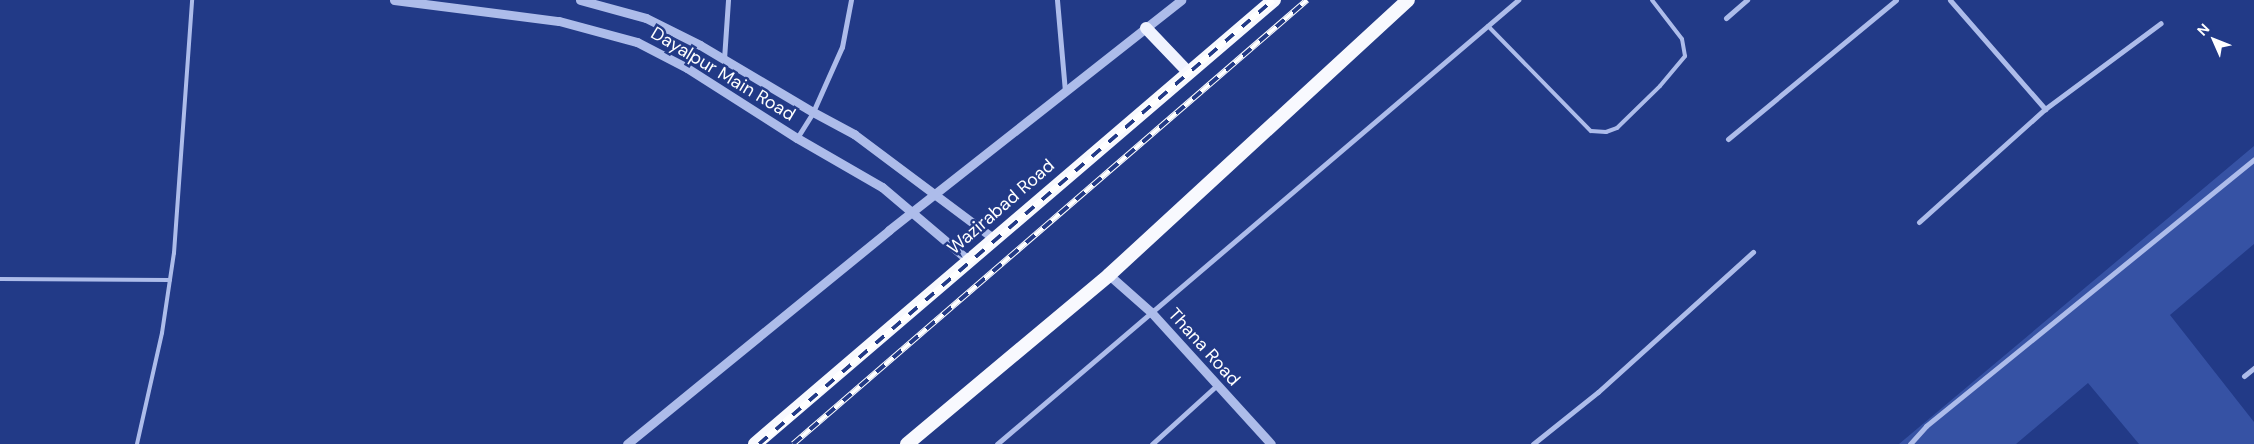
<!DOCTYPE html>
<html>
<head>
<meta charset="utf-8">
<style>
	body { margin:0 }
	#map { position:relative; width:2254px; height:444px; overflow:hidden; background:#223a87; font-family:"DM Sans",sans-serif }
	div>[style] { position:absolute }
	.green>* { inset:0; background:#3652a4 }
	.service>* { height:4px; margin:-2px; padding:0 2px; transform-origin:2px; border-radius:2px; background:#adbcea }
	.minor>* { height:5px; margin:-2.5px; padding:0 2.5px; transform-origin:2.5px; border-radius:2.5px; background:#adbcea }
	.tertiary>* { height:9px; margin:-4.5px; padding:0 4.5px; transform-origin:4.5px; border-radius:4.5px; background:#adbcea }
	.primary>* { height:12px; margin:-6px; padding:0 6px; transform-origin:6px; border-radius:6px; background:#f0f3fe }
	.trunk>* { height:14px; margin:-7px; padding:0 7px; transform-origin:7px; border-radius:7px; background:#f8f9fe }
	.rail>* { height:5.5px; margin-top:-2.75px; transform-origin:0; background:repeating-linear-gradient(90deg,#223a87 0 11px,#fff 0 22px); box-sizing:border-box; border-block:1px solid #fff }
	span { translate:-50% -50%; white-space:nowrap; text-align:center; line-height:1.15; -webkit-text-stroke:5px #223a87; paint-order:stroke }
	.street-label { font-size:18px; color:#fff }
	.north { position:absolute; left:2189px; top:15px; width:50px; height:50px; -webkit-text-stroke:4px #223a87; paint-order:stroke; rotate:314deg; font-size:14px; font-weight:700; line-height:20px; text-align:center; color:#fff }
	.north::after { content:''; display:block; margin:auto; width:18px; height:22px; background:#fff; clip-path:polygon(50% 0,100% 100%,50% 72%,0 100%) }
</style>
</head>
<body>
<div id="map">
	<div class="green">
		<i style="clip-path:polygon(2254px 146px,2254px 244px,2170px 315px,2254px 422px,2254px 444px,2139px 444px,2088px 383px,2016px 444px,1899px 444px)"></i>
	</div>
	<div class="service">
		<i style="left:1488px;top:26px;width:147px;rotate:45.6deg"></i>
		<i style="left:1591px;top:131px;width:15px;rotate:4deg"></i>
		<i style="left:1606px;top:132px;width:12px;rotate:-20deg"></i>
		<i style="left:1617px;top:128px;width:60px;rotate:-44.3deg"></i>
		<i style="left:1660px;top:86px;width:39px;rotate:-50deg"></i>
		<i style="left:1685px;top:56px;width:17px;rotate:-100deg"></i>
		<i style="left:1682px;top:39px;width:49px;rotate:-127.6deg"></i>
		<i style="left:0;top:279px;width:170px;rotate:0.3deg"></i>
		<i style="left:137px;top:444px;width:114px;rotate:-77.3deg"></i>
		<i style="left:162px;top:333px;width:81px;rotate:-81.5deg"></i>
		<i style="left:174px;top:253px;width:254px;rotate:-85.9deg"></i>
	</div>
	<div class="minor">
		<i style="left:1057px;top:0;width:91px;rotate:85deg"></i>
		<i style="left:1950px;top:0;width:145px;rotate:48.9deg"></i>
		<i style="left:1726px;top:18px;width:28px;rotate:-41deg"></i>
		<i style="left:724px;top:59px;width:59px;rotate:-86.1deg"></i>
		<i style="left:797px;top:138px;width:31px;rotate:-58deg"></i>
		<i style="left:813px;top:112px;width:71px;rotate:-66deg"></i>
		<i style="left:842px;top:47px;width:48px;rotate:-79.2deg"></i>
		<i style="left:1728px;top:139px;width:218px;rotate:-39.6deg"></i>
		<i style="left:1919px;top:222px;width:169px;rotate:-41.9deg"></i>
		<i style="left:2045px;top:109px;width:144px;rotate:-36.6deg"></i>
		<i style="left:2244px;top:376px;width:13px;rotate:-39deg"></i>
		<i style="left:997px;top:444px;width:685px;rotate:-40.44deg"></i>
		<i style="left:1152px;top:444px;width:86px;rotate:-42.2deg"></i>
		<i style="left:1533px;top:444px;width:83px;rotate:-38.7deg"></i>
		<i style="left:1598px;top:392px;width:209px;rotate:-42.1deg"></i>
		<i style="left:1910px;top:444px;width:24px;rotate:-48deg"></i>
		<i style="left:1926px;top:426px;width:423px;rotate:-39.1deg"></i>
	</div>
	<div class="tertiary">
		<i style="left:394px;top:0;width:166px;rotate:7.3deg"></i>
		<i style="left:559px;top:21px;width:81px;rotate:15.1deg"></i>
		<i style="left:637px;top:42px;width:56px;rotate:27.5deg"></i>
		<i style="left:687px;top:68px;width:130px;rotate:32.5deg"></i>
		<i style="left:797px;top:138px;width:98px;rotate:30deg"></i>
		<i style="left:882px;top:187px;width:113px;rotate:40.3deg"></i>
		<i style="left:580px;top:0;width:68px;rotate:15.3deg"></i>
		<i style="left:646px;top:18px;width:60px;rotate:26.6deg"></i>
		<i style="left:700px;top:45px;width:131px;rotate:30.7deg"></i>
		<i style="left:813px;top:112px;width:47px;rotate:28.2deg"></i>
		<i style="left:854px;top:134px;width:174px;rotate:36.8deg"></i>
		<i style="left:1109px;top:275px;width:56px;rotate:41.4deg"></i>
		<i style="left:1151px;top:312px;width:178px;rotate:47.7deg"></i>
		<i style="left:627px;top:444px;width:338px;rotate:-39.2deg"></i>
		<i style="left:889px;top:230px;width:372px;rotate:-38.2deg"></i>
	</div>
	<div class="primary">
		<i style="left:1146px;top:28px;width:61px;rotate:46.3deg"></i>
	</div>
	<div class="trunk">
		<i style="left:755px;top:444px;width:683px;rotate:-40.55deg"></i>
		<i style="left:907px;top:444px;width:263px;rotate:-39.9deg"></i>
		<i style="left:1109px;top:275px;width:406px;rotate:-42.6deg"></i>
	</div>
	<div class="rail">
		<i style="left:759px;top:444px;width:679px;rotate:-40.82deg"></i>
		<i style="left:793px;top:444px;width:679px;rotate:-40.82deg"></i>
	</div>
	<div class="street-label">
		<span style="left:723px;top:74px;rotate:31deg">Dayalpur Main Road</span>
		<span style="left:1001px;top:207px;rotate:-41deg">Wazirabad Road</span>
		<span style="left:1204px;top:347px;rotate:48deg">Thana Road</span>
	</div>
	<div class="north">N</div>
</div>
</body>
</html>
